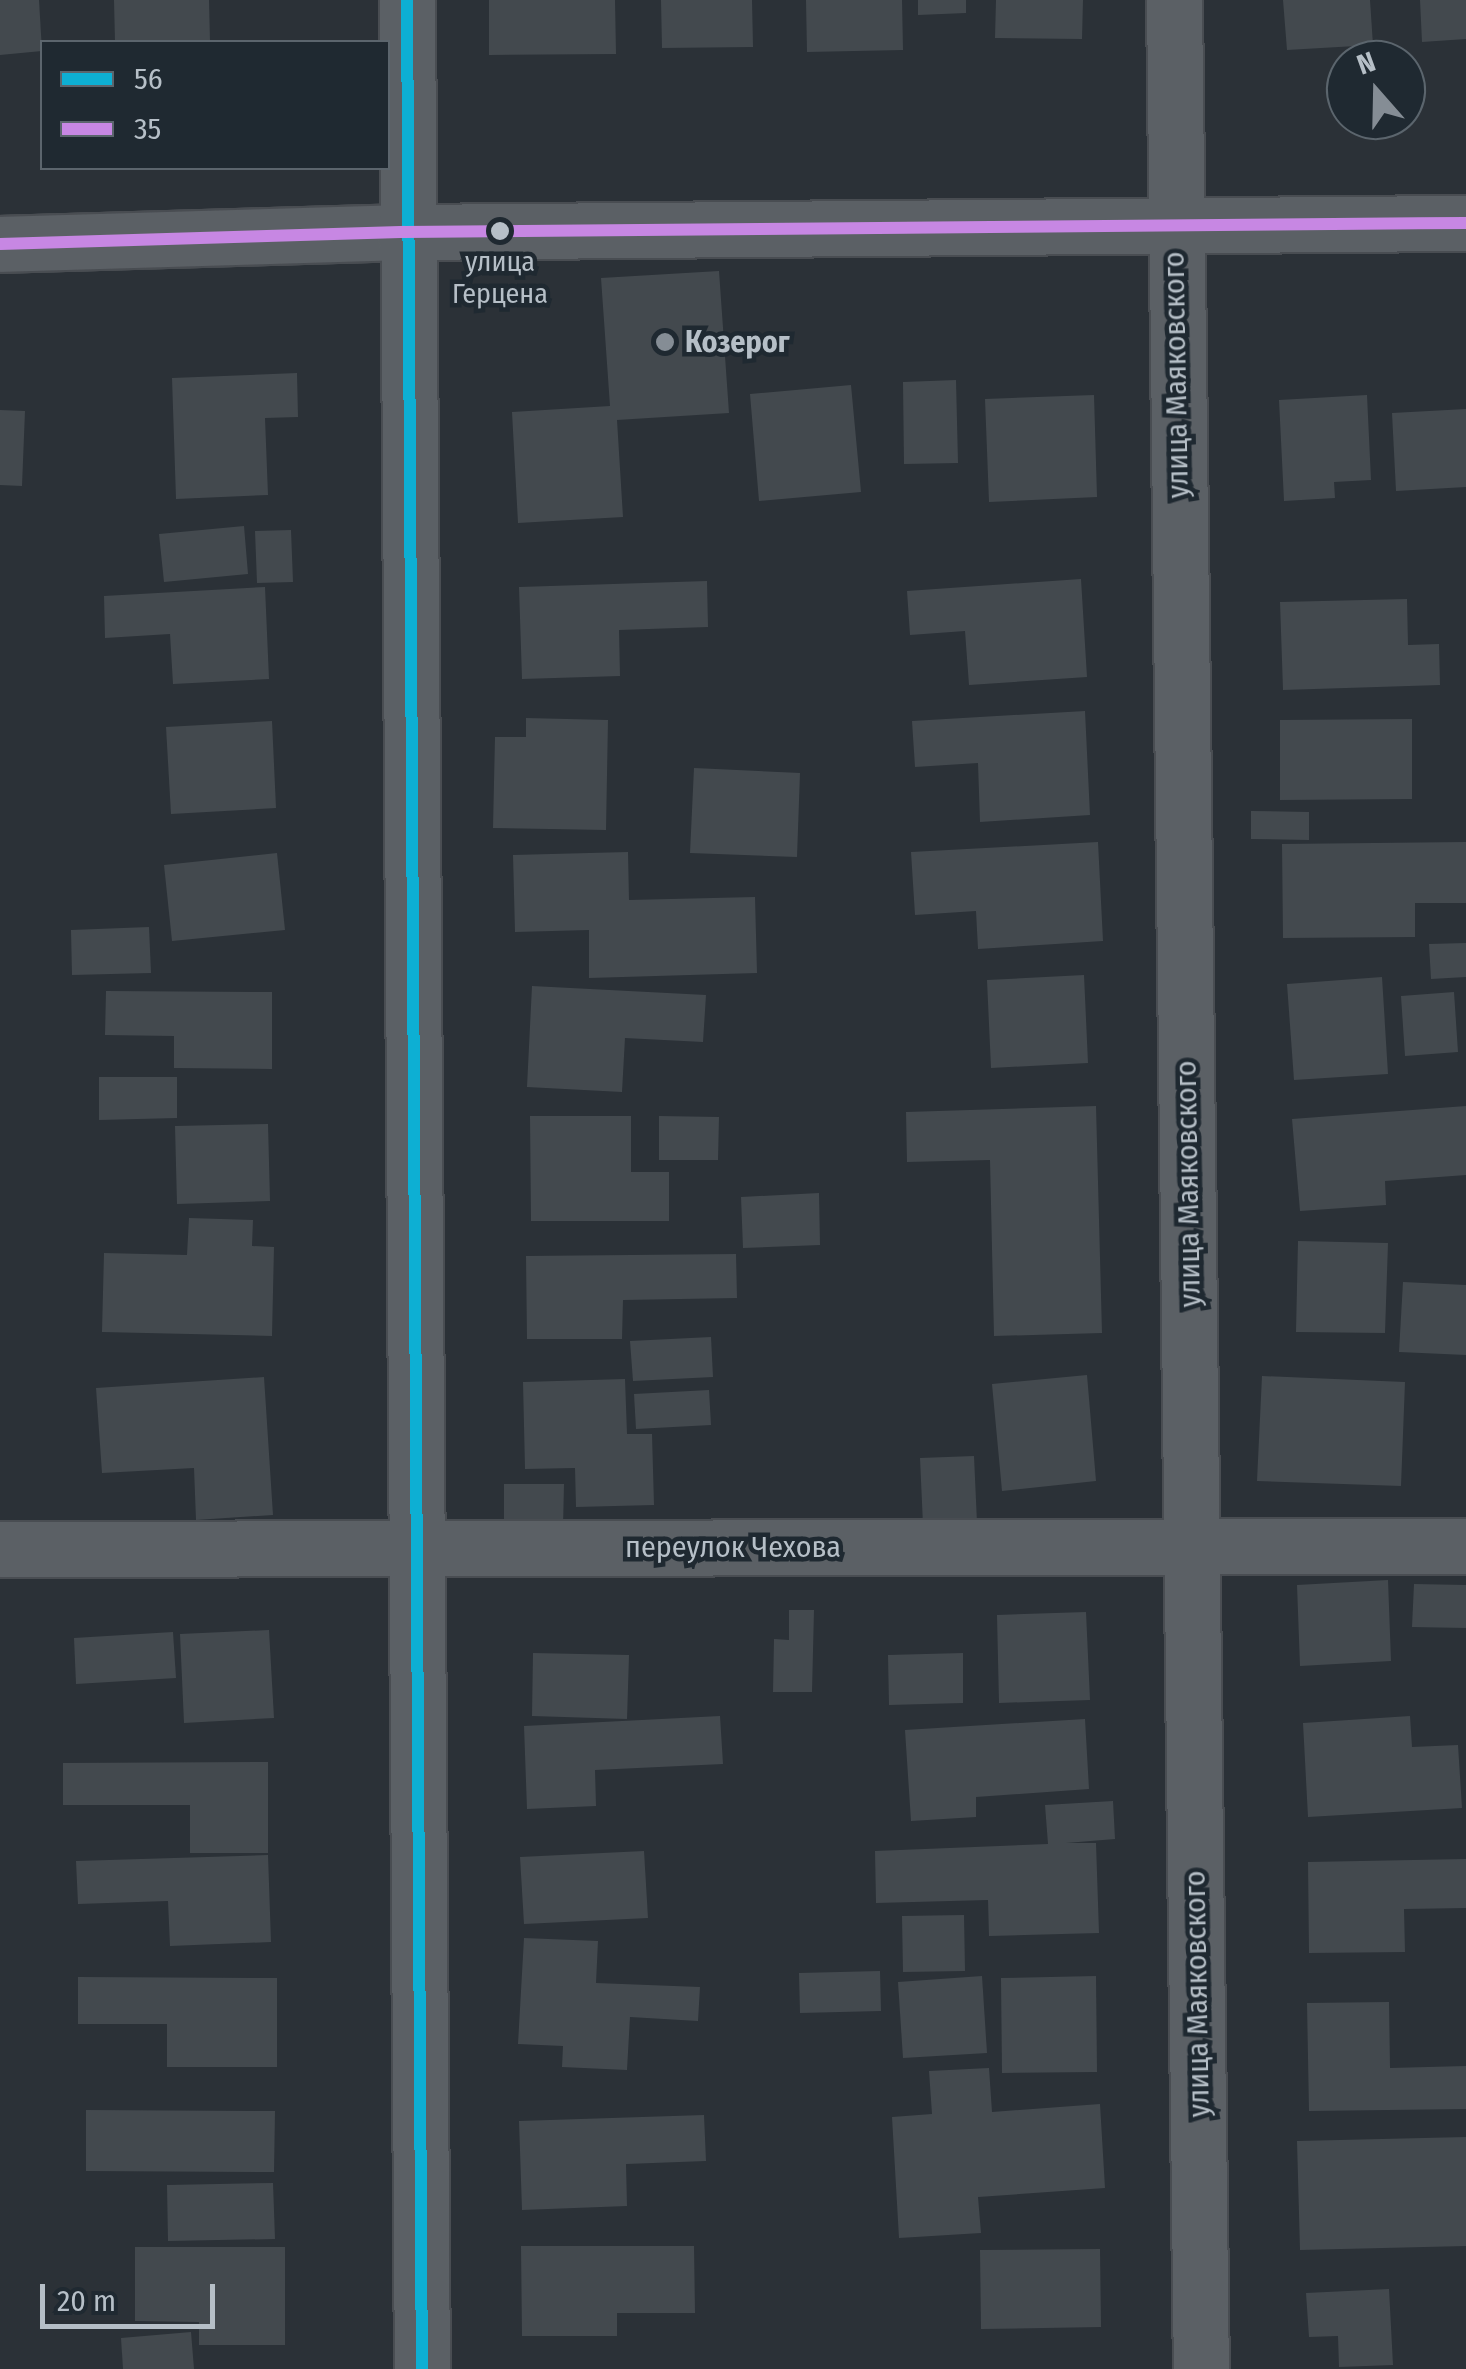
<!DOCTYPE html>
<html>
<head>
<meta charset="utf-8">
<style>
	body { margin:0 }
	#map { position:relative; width:1466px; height:2369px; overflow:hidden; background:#2b3137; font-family:"Fira Sans Condensed",sans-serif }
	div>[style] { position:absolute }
	.building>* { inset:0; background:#43494e }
	.roads { filter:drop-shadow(2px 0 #494d52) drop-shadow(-2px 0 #494d52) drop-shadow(0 2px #494d52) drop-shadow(0 -2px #494d52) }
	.minor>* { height:55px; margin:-27.5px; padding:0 27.5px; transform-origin:27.5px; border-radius:27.5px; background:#5b6065 }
	.tertiary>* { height:55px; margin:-27.5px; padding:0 27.5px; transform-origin:27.5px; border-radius:27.5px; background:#5b6065 }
	.bus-1>* { height:12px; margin:-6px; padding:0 6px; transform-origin:6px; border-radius:6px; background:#0dafd3 }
	.bus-2>* { height:12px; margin:-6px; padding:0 6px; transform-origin:6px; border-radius:6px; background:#c787e3 }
	.dots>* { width:28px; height:28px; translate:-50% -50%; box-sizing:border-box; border:5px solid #1f2931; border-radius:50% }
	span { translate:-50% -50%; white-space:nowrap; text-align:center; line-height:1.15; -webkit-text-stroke:9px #1f2931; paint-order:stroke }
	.bus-label { font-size:28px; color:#b6bfc7 }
	.poi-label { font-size:30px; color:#b6bfc7; font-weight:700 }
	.left { translate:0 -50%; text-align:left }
	.street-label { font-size:30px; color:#b6bfc7 }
	.legend { position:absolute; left:40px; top:40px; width:350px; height:130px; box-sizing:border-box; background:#1f2931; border:2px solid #5b656d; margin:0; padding:12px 18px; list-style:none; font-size:30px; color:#b6bfc7 }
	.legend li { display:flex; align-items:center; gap:20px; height:50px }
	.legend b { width:50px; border:2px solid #5b656d }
	.north { position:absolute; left:1326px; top:40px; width:100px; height:100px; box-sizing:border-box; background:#1f2931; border:2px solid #5b656d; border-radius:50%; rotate:340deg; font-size:28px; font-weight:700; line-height:40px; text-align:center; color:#b6bfc7 }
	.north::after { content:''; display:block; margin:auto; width:35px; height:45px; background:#858d95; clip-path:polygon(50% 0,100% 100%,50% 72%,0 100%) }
	.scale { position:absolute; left:40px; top:2284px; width:175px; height:45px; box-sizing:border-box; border:5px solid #b6bfc7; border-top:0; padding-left:12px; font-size:30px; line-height:35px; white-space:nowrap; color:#b6bfc7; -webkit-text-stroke:8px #1f2931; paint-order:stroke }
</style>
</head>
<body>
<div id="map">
	<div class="building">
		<i style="clip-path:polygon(0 0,39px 0,42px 51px,0 55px)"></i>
		<i style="clip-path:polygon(114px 0,209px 0,210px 42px,115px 42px)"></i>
		<i style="clip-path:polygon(489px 0,615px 0,616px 54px,489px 55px)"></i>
		<i style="clip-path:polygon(661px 0,752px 0,753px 47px,662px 48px)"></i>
		<i style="clip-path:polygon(806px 0,902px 0,903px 50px,807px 52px)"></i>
		<i style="clip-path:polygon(918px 0,966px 0,966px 13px,918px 15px)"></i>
		<i style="clip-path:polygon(996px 0,1083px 0,1082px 39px,995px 38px)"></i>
		<i style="clip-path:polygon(1283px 0,1370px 0,1373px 45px,1287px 50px)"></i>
		<i style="clip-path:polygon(1420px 0,1466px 0,1466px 39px,1422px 42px)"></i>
		<i style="clip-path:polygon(719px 271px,729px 413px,617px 420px,623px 517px,518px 523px,512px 412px,610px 406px,601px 278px)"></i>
		<i style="clip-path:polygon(297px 373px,298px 417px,265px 418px,268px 495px,176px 499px,172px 378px)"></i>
		<i style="clip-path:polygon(956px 380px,958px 463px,904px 464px,903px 382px)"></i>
		<i style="clip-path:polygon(851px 385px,861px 492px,759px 501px,750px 394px)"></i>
		<i style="clip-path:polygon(1094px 395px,1097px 497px,989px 502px,985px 399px)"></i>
		<i style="clip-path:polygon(1367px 395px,1371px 480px,1334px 482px,1335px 498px,1284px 501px,1279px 400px)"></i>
		<i style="clip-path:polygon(1466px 409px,1466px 487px,1396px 491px,1392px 413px)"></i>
		<i style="clip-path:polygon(0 410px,25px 411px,22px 486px,0 485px)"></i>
		<i style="clip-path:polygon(244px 526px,248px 574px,164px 582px,159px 534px)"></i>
		<i style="clip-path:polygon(291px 530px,293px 582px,257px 583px,255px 531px)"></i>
		<i style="clip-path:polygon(1081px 579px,1087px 677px,969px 685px,965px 631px,910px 635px,907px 591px)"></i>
		<i style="clip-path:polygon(707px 581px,708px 627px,619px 630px,620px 676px,522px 679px,519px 587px)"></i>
		<i style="clip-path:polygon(265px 587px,269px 679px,173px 684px,170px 634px,105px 638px,104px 596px)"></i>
		<i style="clip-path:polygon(1407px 599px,1408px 645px,1439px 644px,1440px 685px,1283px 690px,1280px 602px)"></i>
		<i style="clip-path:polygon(1085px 711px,1090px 815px,980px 822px,978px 763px,915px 767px,912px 721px)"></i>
		<i style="clip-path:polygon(526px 718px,608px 720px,606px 830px,493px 828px,495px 737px,526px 737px)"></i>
		<i style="clip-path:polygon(1412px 719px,1412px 799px,1280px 800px,1280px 720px)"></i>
		<i style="clip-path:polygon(272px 721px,276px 808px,171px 814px,166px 727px)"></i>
		<i style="clip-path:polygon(694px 768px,800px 773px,797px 857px,690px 853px)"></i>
		<i style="clip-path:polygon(1251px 811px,1309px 812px,1309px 840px,1251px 839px)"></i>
		<i style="clip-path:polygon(1098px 842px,1103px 941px,978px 949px,976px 911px,915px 915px,911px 852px)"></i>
		<i style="clip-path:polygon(1466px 842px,1466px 903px,1415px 903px,1415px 937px,1283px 938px,1282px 844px)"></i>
		<i style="clip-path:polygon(628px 852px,629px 900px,755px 897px,757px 973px,589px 978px,589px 930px,515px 932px,513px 855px)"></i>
		<i style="clip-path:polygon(277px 853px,285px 930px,172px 941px,164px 865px)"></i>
		<i style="clip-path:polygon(149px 927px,151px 973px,72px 975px,71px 930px)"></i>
		<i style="clip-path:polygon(1466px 943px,1466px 977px,1431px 979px,1429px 944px)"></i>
		<i style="clip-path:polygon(1084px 975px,1088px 1063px,991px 1068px,987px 980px)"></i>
		<i style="clip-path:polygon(1382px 977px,1388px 1074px,1294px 1080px,1287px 984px)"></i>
		<i style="clip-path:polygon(532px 986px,706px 995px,703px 1042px,625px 1038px,622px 1092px,527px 1087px)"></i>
		<i style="clip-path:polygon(106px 991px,272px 992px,272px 1069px,174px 1068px,174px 1036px,105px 1035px)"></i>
		<i style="clip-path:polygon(1454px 992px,1458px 1052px,1405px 1056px,1401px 996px)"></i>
		<i style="clip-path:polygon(99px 1077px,177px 1077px,177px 1118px,99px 1120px)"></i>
		<i style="clip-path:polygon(1096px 1106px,1102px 1333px,994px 1336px,990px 1160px,907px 1162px,906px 1112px)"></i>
		<i style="clip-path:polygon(1466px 1106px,1466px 1175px,1385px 1181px,1386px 1205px,1300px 1211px,1292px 1119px)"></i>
		<i style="clip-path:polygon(530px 1116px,631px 1116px,631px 1172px,669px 1172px,669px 1221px,531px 1221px)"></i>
		<i style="clip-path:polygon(659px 1116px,719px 1117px,718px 1160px,659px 1160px)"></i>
		<i style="clip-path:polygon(268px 1124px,270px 1201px,177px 1204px,175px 1126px)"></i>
		<i style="clip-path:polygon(819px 1193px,820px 1245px,743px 1248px,741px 1197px)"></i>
		<i style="clip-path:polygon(189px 1218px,253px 1220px,252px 1246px,274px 1247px,272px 1336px,102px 1332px,104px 1253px,187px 1255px)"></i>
		<i style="clip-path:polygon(1298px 1241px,1388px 1243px,1385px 1333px,1296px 1332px)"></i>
		<i style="clip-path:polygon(736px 1254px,737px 1298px,623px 1300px,622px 1339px,527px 1339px,526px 1256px)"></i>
		<i style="clip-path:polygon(1403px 1282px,1466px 1285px,1466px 1355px,1399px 1352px)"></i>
		<i style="clip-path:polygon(711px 1337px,713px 1377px,633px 1381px,630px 1341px)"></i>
		<i style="clip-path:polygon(1087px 1375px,1096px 1481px,1002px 1491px,992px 1384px)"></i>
		<i style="clip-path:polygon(1262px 1376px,1405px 1382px,1401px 1486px,1257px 1481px)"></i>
		<i style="clip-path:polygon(264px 1377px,273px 1515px,196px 1520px,194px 1468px,102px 1473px,96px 1388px)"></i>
		<i style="clip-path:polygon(625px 1379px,627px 1434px,652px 1434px,654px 1505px,576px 1507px,575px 1468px,525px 1469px,523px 1382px)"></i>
		<i style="clip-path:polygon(709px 1390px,711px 1425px,636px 1429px,634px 1394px)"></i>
		<i style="clip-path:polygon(974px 1456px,977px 1523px,923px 1525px,920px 1458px)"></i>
		<i style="clip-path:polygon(504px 1484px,564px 1484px,563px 1528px,504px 1528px)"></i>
		<i style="clip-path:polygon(1388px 1580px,1391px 1661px,1300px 1666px,1297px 1585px)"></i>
		<i style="clip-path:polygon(1414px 1584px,1466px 1585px,1466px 1628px,1412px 1627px)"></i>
		<i style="clip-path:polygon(789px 1610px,814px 1610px,812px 1692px,773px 1692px,774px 1639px,789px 1640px)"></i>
		<i style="clip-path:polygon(1086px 1612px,1090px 1700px,999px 1703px,997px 1615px)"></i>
		<i style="clip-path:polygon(269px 1630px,274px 1718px,184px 1723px,180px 1634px)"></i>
		<i style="clip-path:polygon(173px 1632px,176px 1678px,76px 1684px,74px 1638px)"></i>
		<i style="clip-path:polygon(533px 1653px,629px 1655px,627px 1719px,532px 1716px)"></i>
		<i style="clip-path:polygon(963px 1653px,963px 1703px,889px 1705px,888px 1655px)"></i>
		<i style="clip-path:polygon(720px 1716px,723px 1764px,595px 1770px,596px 1806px,527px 1809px,524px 1726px)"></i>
		<i style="clip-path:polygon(1410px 1716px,1412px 1747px,1458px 1745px,1462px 1808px,1308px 1817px,1303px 1723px)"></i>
		<i style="clip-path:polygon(1085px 1719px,1089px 1789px,976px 1797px,976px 1817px,911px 1821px,905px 1730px)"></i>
		<i style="clip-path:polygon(268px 1762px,268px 1853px,190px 1853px,190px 1805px,63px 1805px,63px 1763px)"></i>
		<i style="clip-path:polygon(1113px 1801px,1115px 1839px,1066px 1843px,1096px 1843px,1099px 1933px,989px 1936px,988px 1900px,876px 1903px,875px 1851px,1048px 1844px,1045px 1805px)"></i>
		<i style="clip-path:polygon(644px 1851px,648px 1918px,524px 1924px,520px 1857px)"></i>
		<i style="clip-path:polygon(268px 1855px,271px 1942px,170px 1946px,168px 1901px,78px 1904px,76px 1861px)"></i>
		<i style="clip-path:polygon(1466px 1859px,1466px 1908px,1404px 1909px,1405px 1952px,1309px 1953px,1308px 1862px)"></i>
		<i style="clip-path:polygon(964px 1915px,965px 1971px,903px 1972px,902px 1916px)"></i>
		<i style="clip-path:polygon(524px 1938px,598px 1941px,596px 1983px,700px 1987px,698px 2021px,630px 2017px,627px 2070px,562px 2067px,563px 2046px,518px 2044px)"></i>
		<i style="clip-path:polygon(880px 1971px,881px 2011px,800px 2013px,799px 1973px)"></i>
		<i style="clip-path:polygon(982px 1976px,987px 2053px,903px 2058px,898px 1982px)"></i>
		<i style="clip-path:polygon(1096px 1976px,1097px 2072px,1002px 2073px,1001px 1978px)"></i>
		<i style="clip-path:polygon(78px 1977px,277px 1978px,277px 2067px,167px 2067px,167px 2024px,78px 2024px)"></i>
		<i style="clip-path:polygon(1389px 2002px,1390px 2068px,1466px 2066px,1466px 2109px,1309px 2111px,1307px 2003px)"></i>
		<i style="clip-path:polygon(989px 2068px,992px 2112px,1100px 2104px,1105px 2188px,978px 2197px,981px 2233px,899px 2238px,892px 2117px,932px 2114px,929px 2071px)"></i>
		<i style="clip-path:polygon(86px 2110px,275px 2111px,274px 2172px,86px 2171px)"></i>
		<i style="clip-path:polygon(704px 2115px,706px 2161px,626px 2164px,627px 2206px,522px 2210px,519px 2121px)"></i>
		<i style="clip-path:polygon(1466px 2137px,1466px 2246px,1300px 2250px,1297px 2141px)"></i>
		<i style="clip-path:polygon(273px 2183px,275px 2239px,168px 2241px,167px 2185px)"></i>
		<i style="clip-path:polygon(521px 2246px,694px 2246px,695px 2313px,617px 2313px,617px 2336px,522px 2336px)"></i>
		<i style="clip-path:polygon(135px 2247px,285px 2247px,285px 2345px,199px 2345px,199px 2322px,135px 2321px)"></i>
		<i style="clip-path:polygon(1100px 2249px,1101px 2327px,981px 2329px,980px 2250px)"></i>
		<i style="clip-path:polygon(1389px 2289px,1393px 2365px,1339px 2367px,1338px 2336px,1309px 2337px,1306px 2293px)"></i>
		<i style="clip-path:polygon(191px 2332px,194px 2369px,123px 2369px,121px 2338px)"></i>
	</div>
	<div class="roads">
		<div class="minor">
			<i style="left:1174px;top:0;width:2369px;rotate:89.35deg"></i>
			<i style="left:0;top:244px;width:403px;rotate:-1.7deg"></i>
			<i style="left:403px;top:232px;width:1063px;rotate:-0.49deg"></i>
			<i style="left:0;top:1549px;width:1466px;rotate:-0.12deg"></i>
		</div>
		<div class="tertiary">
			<i style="left:407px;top:0;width:2369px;rotate:89.64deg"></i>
		</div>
	</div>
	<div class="bus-1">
		<i style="left:407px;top:0;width:2369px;rotate:89.64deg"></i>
	</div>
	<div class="bus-2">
		<i style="left:0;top:244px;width:403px;rotate:-1.7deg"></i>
		<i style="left:403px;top:232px;width:1063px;rotate:-0.49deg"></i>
	</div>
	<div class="dots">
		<i style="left:500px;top:231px;background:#b6bfc7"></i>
		<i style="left:665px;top:342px;background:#858d95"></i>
	</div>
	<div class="bus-label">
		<span style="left:500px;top:278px">улица<br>Герцена</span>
	</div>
	<div class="poi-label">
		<span class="left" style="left:685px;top:342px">Козерог</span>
	</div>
	<div class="street-label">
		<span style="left:1176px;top:375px;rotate:-91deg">улица Маяковского</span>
		<span style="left:1188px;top:1184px;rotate:-91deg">улица Маяковского</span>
		<span style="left:733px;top:1547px">переулок Чехова</span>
		<span style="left:1197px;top:1994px;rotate:-91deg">улица Маяковского</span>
	</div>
	<ul class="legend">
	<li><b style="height:12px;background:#0dafd3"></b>56</li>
	<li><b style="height:12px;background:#c787e3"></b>35</li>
	</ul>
	<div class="north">N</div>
	<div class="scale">20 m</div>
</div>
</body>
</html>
